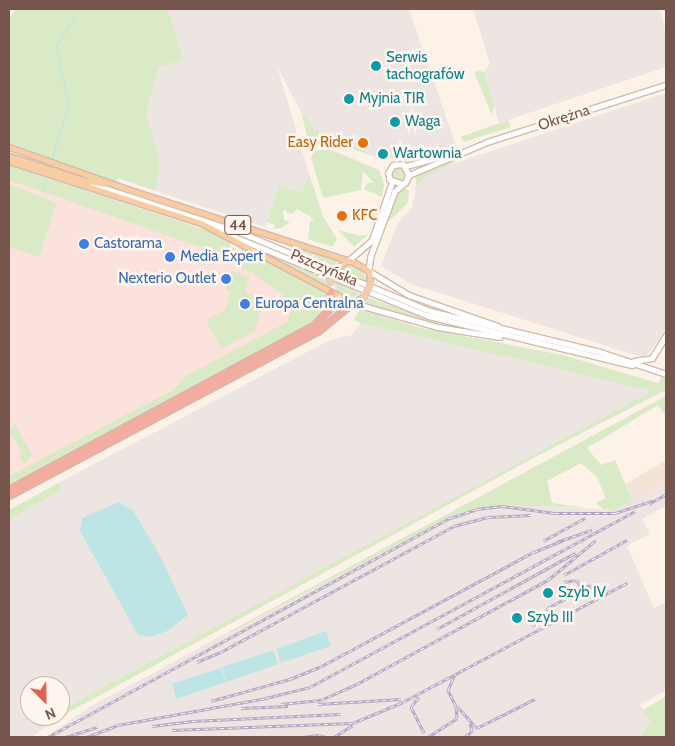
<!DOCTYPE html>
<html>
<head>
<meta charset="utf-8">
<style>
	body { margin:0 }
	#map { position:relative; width:675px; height:746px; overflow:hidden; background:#fcf2e8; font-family:Cabin,sans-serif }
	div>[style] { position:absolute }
	.residential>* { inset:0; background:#f4e3d7 }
	.commercial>* { inset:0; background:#fce2dc }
	.industrial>* { inset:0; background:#ede5e1 }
	.green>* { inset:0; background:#daeac7 }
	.round { border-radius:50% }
	.water>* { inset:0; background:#bde5e6 }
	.stream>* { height:1px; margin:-0.5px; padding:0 0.5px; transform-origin:0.5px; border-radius:0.5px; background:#bde5e6 }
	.roads { filter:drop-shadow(1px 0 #d3baae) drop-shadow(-1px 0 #d3baae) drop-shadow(0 1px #d3baae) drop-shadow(0 -1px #d3baae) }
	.secondary>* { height:4.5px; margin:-2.25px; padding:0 2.25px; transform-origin:2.25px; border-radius:2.25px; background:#fff }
	.primary>* { height:5px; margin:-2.5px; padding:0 2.5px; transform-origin:2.5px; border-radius:2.5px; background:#f8cda3 }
	.highway>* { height:6px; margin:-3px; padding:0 3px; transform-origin:3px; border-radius:3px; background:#f4aca1 }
	.rail>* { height:3px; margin-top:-1.5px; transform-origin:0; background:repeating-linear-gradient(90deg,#fff6ef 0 4px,#b3a6c6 0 8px); box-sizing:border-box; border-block:1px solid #b3a6c6 }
	.bridges { filter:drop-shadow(1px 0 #d9d0cd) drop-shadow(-1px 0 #d9d0cd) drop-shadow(0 1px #d9d0cd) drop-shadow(0 -1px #d9d0cd) }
	.primary-bridge>* { height:5px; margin:-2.5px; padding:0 2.5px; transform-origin:2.5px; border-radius:2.5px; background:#f8cda3 }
	.dots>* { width:14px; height:14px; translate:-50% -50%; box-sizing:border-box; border:2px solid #fff6ef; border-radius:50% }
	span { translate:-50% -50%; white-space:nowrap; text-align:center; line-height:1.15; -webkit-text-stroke:5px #fff6ef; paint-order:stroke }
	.shield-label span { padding:1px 4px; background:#fff6ef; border:1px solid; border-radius:4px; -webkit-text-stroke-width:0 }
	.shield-label { font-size:14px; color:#76564c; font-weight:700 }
	.culture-label { font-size:15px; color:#0d838f }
	.left { translate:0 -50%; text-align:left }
	.street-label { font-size:15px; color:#76564c }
	.food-label { font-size:15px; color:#c56008 }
	.right { translate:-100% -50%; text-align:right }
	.shop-label { font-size:15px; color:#366cbe }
	.frame { position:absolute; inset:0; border:10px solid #76564c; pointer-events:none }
	.north { position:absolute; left:20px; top:676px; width:50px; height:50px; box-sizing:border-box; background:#fff6ef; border:1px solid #c8b6ae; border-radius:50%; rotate:157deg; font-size:14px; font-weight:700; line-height:20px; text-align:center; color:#76564c }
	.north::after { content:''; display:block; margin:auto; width:18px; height:22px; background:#e25e51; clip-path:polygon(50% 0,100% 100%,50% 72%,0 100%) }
</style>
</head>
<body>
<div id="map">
	<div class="residential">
		<i style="clip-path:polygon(666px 460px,666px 483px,633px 501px,626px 484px)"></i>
	</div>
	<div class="commercial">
		<i style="clip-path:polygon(9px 169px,298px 278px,307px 321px,9px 478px)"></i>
	</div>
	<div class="industrial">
		<i style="clip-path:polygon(168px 9px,409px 9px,456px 146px,419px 160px,382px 159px,315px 129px,302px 114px,277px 66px,309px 174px,302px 192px,279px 185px,265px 227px,156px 191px,160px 159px,146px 113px,159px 67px,184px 60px)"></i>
		<i style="clip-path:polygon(473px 9px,660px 9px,666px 32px,666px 67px,499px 123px,484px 72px,490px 63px)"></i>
		<i style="clip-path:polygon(666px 93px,666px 330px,645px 358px,411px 284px,381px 266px,398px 222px,412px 208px,416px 186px,437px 169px)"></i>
		<i style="clip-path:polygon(361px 323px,653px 391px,75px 702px,60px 715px,60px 686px,30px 686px,30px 716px,58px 716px,33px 737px,9px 737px,9px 520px,62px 490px,58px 483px,330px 340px,352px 335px)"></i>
		<i style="clip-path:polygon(666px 483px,666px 506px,642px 519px,650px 534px,627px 546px,654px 608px,666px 602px,666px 690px,640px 705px,650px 721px,640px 737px,46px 737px,91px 706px,458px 513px,502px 505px,615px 510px)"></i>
	</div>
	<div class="green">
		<i style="clip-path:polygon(15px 9px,168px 9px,184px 60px,159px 67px,146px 113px,160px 159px,156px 191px,118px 178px,116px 183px,9px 143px,9px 20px)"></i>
		<i style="clip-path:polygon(480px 71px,484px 72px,494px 105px,492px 115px,474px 72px)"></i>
		<i style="clip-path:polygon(301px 112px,315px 129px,382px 159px,334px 143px,309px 143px)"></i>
		<i style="clip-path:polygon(508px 120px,511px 127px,464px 142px,460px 137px)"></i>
		<i style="clip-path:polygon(329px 149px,379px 170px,384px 184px,382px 197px,364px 189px,367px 183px,374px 183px,363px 171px,361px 190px,323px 198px,311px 158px,313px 151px)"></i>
		<i style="clip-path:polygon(462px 158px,425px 178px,416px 186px,416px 199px,416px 176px)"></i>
		<i style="clip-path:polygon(9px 165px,215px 233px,230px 242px,230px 246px,239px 251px,239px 246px,326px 291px,328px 305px,318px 320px,9px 487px,9px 476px,173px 390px,186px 376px,287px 322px,294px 303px,251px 272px,203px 248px,9px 180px)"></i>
		<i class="round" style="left:392px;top:167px;width:14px;height:14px"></i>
		<i style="clip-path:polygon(309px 174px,323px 216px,337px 239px,332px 247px,308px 239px,310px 222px,314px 219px,297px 209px,292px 214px,283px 210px,284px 220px,290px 222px,281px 228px,274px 229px,275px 225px,267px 222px,279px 185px,302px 192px)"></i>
		<i style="clip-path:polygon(9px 184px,57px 203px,39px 257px,9px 247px)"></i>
		<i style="clip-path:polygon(403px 187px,409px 191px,408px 203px,388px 222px,397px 192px)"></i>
		<i style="clip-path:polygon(338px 230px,361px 236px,369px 234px,354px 247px)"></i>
		<i style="clip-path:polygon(280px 242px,339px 260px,340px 261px,332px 266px)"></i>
		<i style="clip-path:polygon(262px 249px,328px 279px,329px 287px,261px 252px)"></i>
		<i style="clip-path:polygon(350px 265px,363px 271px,367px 281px,339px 269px)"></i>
		<i style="clip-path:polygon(232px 271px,249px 277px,245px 292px,265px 299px,254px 332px,221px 349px,206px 320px,225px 310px,231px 292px,225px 289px)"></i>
		<i style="clip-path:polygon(334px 281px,361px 294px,351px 298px,336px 291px)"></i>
		<i style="clip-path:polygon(334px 297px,347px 304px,313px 332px,327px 318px)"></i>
		<i style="clip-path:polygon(369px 298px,439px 322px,439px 325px,363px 303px)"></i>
		<i style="clip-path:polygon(360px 309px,417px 327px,563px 355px,658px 383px,662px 377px,666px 379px,666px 390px,539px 455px,51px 722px,75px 702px,652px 391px,361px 323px,354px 320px)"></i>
		<i style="clip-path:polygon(666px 396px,666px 416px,658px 405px,587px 448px,601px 465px,615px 460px,633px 501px,615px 510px,603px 509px,596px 503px,606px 498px,597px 477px,581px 463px,547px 481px,552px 503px,587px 508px,502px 505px,458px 513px,149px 675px)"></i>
		<i style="clip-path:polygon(15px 424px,32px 454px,26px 463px,22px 462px,19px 447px,9px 431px)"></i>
		<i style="clip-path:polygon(58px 483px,62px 490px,9px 520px,9px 510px)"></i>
		<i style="clip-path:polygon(666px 696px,666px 737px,640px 737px,650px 721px,643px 710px)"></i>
	</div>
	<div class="water">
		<i style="clip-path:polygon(119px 502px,134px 512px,159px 554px,188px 615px,167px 631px,150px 637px,138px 635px,80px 531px,82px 518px)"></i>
		<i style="clip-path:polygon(326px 631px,331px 646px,281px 663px,276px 649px)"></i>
		<i style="clip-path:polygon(273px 650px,278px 664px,227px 682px,222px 667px)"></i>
		<i style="clip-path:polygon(221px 668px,226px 682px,177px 699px,172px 684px)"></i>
	</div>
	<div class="stream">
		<i style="left:52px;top:159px;width:56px;rotate:-73.5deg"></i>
		<i style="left:68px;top:105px;width:60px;rotate:-101.5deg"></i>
		<i style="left:56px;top:46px;width:44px;rotate:-58.1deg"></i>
		<i style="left:44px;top:188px;width:10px;rotate:-73deg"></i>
	</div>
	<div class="roads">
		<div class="secondary">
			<i style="left:406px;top:166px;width:54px;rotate:-15.1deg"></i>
			<i style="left:409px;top:175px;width:85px;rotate:-22.9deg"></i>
			<i style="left:487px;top:142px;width:188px;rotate:-17.7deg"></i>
			<i style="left:92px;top:184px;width:158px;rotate:18.1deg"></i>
			<i style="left:242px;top:233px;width:204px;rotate:22.5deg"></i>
			<i style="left:430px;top:311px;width:172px;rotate:13.5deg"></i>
			<i style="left:597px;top:351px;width:73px;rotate:18.4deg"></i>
			<i style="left:402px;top:184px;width:13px;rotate:-162deg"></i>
			<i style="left:390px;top:180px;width:7px;rotate:-106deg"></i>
			<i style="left:388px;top:173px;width:9px;rotate:-58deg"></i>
			<i style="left:393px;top:165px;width:10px;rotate:-6deg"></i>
			<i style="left:403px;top:164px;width:13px;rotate:61deg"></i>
			<i style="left:409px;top:175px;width:8px;rotate:113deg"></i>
			<i style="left:406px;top:182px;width:15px;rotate:138deg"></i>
			<i style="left:395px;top:192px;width:68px;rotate:110.6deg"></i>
			<i style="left:371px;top:256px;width:15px;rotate:98deg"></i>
			<i style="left:369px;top:271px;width:47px;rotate:31deg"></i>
			<i style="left:409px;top:295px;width:94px;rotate:19.2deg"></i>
			<i style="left:213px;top:228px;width:233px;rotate:22.2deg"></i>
			<i style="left:429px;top:316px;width:209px;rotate:13.6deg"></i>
			<i style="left:348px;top:261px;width:32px;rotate:-41deg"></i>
			<i style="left:372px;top:240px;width:61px;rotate:-71deg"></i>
			<i style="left:353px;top:303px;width:88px;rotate:15.8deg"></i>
			<i style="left:438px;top:327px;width:62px;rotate:9.3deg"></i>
			<i style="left:634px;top:361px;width:18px;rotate:-9deg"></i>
			<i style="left:652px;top:358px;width:26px;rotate:-58deg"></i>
		</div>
		<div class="primary">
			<i style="left:9px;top:147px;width:125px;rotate:19.6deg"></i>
			<i style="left:127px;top:189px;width:237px;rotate:17.9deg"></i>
			<i style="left:353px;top:262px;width:18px;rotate:29deg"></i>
			<i style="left:369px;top:271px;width:12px;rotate:85deg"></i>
			<i style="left:9px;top:156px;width:78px;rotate:18deg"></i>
			<i style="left:83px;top:180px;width:22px;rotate:10deg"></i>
			<i style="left:9px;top:161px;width:202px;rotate:17.9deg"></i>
			<i style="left:201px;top:223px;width:167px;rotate:27.8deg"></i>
			<i style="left:349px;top:301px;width:4px;rotate:27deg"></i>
			<i style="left:353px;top:303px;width:13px;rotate:-32deg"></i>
			<i style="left:334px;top:270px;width:16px;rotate:-35deg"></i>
		</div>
		<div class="highway">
			<i style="left:9px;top:490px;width:346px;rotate:-28.3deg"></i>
			<i style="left:314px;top:326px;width:21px;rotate:-47deg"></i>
			<i style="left:328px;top:311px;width:19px;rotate:-81deg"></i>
			<i style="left:9px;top:496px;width:350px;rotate:-28deg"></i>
			<i style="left:318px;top:332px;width:45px;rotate:-39.6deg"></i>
		</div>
	</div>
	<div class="rail">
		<i style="left:649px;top:504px;width:20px;rotate:-30deg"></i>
		<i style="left:543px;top:541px;width:48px;rotate:-28.7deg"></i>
		<i style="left:557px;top:542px;width:37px;rotate:-19deg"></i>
		<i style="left:564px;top:575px;width:72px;rotate:-29.1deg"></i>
		<i style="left:564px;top:582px;width:12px;rotate:-9deg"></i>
		<i style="left:576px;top:580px;width:6px;rotate:45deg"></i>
		<i style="left:580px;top:584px;width:7px;rotate:106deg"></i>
		<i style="left:532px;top:626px;width:13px;rotate:-32deg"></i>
		<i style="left:543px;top:619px;width:12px;rotate:-66deg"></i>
		<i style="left:548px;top:608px;width:48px;rotate:-28.7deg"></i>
		<i style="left:590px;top:585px;width:12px;rotate:42deg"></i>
		<i style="left:599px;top:593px;width:10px;rotate:-11deg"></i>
		<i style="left:437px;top:629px;width:158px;rotate:-28.8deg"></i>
		<i style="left:197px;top:662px;width:26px;rotate:-23deg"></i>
		<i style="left:221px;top:652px;width:265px;rotate:-28.4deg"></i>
		<i style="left:454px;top:526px;width:35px;rotate:-15deg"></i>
		<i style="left:488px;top:517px;width:43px;rotate:-2.7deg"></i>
		<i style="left:419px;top:697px;width:13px;rotate:129deg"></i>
		<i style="left:411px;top:707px;width:29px;rotate:63deg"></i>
		<i style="left:211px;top:701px;width:82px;rotate:-15.6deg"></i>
		<i style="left:290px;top:679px;width:32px;rotate:-22deg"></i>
		<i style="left:320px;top:667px;width:243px;rotate:-28.3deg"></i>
		<i style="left:534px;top:552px;width:31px;rotate:-22deg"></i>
		<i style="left:281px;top:704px;width:40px;rotate:-5.7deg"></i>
		<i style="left:321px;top:700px;width:39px;rotate:-24deg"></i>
		<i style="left:357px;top:684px;width:217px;rotate:-28.6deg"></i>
		<i style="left:548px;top:580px;width:62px;rotate:-39.8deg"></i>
		<i style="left:318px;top:704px;width:83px;rotate:-3.4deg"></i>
		<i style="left:457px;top:706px;width:30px;rotate:48deg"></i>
		<i style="left:477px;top:728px;width:65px;rotate:-26.6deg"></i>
		<i style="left:241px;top:708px;width:47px;rotate:-2.4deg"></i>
		<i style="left:152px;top:726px;width:41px;rotate:-7deg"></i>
		<i style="left:193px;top:721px;width:148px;rotate:-2.7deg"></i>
		<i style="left:172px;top:730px;width:181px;rotate:-2.2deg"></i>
		<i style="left:353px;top:723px;width:54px;rotate:-22.8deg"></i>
		<i style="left:403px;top:702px;width:254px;rotate:-28deg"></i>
		<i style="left:48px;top:737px;width:458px;rotate:-28.6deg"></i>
		<i style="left:450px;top:518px;width:28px;rotate:-18deg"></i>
		<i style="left:477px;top:509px;width:25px;rotate:-7deg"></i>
		<i style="left:502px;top:506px;width:53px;rotate:7.5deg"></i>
		<i style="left:555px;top:513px;width:60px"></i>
		<i style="left:615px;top:513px;width:40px;rotate:-18deg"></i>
		<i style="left:66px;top:737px;width:33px;rotate:-18deg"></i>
		<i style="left:87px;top:737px;width:33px;rotate:-21deg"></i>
		<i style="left:118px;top:725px;width:150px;rotate:-10.3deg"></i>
		<i style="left:266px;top:698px;width:45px;rotate:-14deg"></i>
		<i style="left:310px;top:687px;width:370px;rotate:-28.4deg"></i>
		<i style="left:303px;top:737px;width:16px;rotate:-7deg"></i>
		<i style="left:319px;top:735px;width:7px;rotate:16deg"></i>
		<i style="left:334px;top:737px;width:22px;rotate:-32deg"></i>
		<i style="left:428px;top:737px;width:35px;rotate:-33deg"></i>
		<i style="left:457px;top:718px;width:12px;rotate:-95deg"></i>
		<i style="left:456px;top:706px;width:18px;rotate:-117deg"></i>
		<i style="left:448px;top:690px;width:17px;rotate:-66deg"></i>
		<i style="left:465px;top:737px;width:9px;rotate:-41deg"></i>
		<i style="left:472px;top:731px;width:8px;rotate:-104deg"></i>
	</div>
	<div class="bridges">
		<div class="primary-bridge">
			<i style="left:330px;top:282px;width:13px;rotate:-72deg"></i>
			<i style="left:364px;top:296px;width:14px;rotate:-65deg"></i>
		</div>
	</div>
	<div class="dots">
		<i style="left:376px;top:66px;background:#0f9aa8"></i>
		<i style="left:349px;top:99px;background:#0f9aa8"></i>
		<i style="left:395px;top:122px;background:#0f9aa8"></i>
		<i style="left:363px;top:143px;background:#e8710a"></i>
		<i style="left:383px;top:154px;background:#0f9aa8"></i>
		<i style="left:342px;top:216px;background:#e8710a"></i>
		<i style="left:84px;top:244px;background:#3f7fe0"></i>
		<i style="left:170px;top:257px;background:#3f7fe0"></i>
		<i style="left:226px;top:279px;background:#3f7fe0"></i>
		<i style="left:245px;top:304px;background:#3f7fe0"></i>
		<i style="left:548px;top:593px;background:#0f9aa8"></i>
		<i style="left:517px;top:618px;background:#0f9aa8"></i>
	</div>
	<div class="shield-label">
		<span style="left:238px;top:225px">44</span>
	</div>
	<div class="culture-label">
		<span class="left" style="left:386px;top:66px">Serwis<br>tachografów</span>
		<span class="left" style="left:359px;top:99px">Myjnia TIR</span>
		<span class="left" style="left:405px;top:122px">Waga</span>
		<span class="left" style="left:393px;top:154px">Wartownia</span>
		<span class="left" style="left:558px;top:593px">Szyb IV</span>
		<span class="left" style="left:527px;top:618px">Szyb III</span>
	</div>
	<div class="street-label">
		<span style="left:564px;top:118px;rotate:-18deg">Okrężna</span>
		<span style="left:324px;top:268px;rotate:23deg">Pszczyńska</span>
	</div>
	<div class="food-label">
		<span class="right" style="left:353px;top:143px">Easy Rider</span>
		<span class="left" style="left:352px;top:216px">KFC</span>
	</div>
	<div class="shop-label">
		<span class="left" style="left:94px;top:244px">Castorama</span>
		<span class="left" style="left:180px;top:257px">Media Expert</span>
		<span class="right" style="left:216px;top:279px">Nexterio Outlet</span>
		<span class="left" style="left:255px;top:304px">Europa Centralna</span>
	</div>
	<div class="frame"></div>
	<div class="north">N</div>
</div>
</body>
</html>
